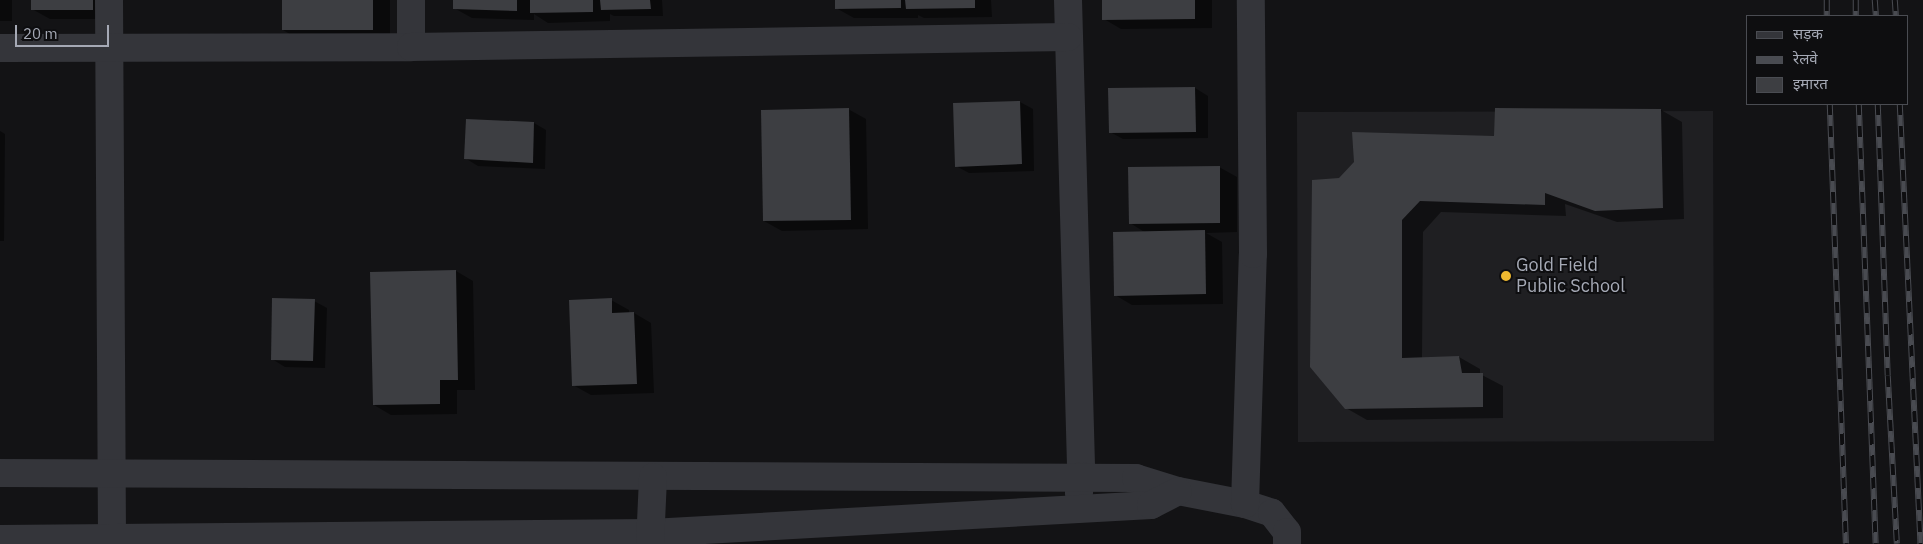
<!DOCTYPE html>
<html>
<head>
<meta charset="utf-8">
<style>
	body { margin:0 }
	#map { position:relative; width:1923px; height:544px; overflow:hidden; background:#131315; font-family:"IBM Plex Sans","Noto Sans Devanagari",sans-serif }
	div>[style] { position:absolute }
	.built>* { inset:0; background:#1f1f22 }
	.shadow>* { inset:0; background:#0007 }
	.building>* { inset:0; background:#3d3e42 }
	.minor>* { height:28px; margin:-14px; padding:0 14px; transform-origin:14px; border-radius:14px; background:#34353a }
	.rail>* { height:5.5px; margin-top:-2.75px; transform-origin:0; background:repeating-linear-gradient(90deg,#0e0e10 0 11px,#494b51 0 22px); box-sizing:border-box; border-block:1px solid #494b51 }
	.dots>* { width:14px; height:14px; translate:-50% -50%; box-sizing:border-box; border:2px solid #0e0e10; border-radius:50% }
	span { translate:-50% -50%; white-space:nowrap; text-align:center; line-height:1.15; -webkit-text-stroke:4px #0e0e10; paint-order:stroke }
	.poi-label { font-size:18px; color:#a5a9b5 }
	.left { translate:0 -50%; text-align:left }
	.legend { position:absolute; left:1746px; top:15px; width:162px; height:90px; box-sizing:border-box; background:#0e0e10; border:1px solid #4a4c52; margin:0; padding:6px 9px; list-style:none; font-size:15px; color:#a5a9b5 }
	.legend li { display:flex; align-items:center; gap:10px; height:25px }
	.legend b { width:25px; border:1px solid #4a4c52 }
	.scale { position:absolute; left:15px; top:25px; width:94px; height:22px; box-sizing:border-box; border:2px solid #a5a9b5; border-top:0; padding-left:6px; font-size:15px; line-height:18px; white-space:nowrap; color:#a5a9b5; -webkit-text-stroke:4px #0e0e10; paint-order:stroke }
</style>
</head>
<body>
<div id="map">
	<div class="built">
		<i style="clip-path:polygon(1713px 111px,1714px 441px,1298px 442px,1297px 112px)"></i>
	</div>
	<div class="shadow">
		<i style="clip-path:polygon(0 0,12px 0,12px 21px,0 21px)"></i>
		<i style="clip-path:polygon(32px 0,110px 0,110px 19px,50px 19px,32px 9px)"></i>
		<i style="clip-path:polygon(283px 0,390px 0,390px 40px,300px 40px,283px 30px)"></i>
		<i style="clip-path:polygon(455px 0,662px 0,663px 16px,614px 16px,610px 14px,610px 21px,548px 23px,534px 14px,534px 20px,472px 18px,454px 8px)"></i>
		<i style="clip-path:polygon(836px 0,991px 0,992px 17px,924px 18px,918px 15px,918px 18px,854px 18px,836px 8px)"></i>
		<i style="clip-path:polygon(1103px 0,1212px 0,1212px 28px,1121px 29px,1104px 19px)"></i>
		<i style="clip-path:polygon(1195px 88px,1208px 96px,1208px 138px,1123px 139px,1110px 132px,1109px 89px)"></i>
		<i style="clip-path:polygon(1020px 102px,1033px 109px,1034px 171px,969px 173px,956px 166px)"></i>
		<i style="clip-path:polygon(848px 109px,866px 119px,868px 229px,782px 231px,764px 221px)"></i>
		<i style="clip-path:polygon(1661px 110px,1682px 122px,1684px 219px,1617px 222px,1565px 204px,1566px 216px,1441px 212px,1423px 232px,1422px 358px,1459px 357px,1480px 369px,1480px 374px,1503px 386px,1503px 418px,1367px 420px,1346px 408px,1339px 179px,1495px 138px)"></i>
		<i style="clip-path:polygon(534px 123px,546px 130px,545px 169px,478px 166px,465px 158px)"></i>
		<i style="clip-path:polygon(0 131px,5px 134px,4px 241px,0 241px)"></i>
		<i style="clip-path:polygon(1219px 167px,1237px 177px,1237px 232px,1206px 233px,1222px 242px,1223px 304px,1132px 305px,1115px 295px,1146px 233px,1130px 223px)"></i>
		<i style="clip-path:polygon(456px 271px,473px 281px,475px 390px,457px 390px,457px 414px,391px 415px,374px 405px)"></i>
		<i style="clip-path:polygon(611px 300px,629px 310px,629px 313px,634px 313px,651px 323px,654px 393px,591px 395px,573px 385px)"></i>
		<i style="clip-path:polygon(314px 301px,327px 308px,325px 368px,285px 367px,272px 359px)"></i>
	</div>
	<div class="building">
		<i style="clip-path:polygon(31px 0,93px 0,93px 10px,31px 10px)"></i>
		<i style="clip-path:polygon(282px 0,373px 0,373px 30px,282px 30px)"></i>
		<i style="clip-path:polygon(453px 0,517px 0,517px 11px,453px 9px)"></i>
		<i style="clip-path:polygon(530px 0,593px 0,593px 12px,530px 13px)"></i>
		<i style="clip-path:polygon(600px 0,650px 0,651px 9px,601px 10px)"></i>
		<i style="clip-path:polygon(835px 0,901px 0,901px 8px,835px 9px)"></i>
		<i style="clip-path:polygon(905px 0,975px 0,975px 8px,906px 9px)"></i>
		<i style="clip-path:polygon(1102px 0,1195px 0,1195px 19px,1102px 20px)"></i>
		<i style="clip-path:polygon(1195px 87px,1196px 132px,1109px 133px,1108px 88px)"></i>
		<i style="clip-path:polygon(1020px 101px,1022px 164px,955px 167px,953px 103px)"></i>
		<i style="clip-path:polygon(849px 108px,851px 220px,763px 221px,761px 110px)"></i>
		<i style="clip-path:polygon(1495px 108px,1661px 109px,1663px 208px,1595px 211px,1545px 193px,1545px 205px,1420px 201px,1402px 220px,1402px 358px,1459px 356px,1462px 373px,1483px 373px,1483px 407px,1345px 409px,1310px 367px,1312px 180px,1339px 178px,1354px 162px,1352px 132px,1494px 136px)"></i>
		<i style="clip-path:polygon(466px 119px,534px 122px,533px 163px,464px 159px)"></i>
		<i style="clip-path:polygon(1220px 166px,1220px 223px,1129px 224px,1128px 167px)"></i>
		<i style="clip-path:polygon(1205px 230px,1206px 294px,1114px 296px,1113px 232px)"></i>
		<i style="clip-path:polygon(456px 270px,458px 380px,440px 380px,440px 404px,373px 405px,370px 272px)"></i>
		<i style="clip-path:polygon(272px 298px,315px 299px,313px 361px,271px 360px)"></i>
		<i style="clip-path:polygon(612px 298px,612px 313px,634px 312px,637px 384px,572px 386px,569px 300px)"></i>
	</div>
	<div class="minor">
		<i style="left:109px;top:0;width:538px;rotate:89.68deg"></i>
		<i style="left:411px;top:0;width:47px;rotate:90deg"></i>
		<i style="left:1068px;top:0;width:476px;rotate:88.4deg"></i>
		<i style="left:1081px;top:476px;width:17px;rotate:97deg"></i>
		<i style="left:0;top:48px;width:411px;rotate:-0.1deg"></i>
		<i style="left:411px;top:47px;width:657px;rotate:-0.87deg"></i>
		<i style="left:0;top:473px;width:1136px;rotate:0.25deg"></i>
		<i style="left:1136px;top:478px;width:44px;rotate:17.2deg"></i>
		<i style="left:1178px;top:491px;width:68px;rotate:11deg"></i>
		<i style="left:1245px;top:504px;width:28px;rotate:18deg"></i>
		<i style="left:1272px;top:513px;width:24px;rotate:52deg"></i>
		<i style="left:1287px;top:532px;width:12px;rotate:90deg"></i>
		<i style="left:1245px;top:504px;width:250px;rotate:-88.2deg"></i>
		<i style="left:1253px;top:254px;width:254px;rotate:-90.5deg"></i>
		<i style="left:0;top:539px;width:651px;rotate:-0.53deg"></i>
		<i style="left:651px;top:533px;width:501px;rotate:-3.21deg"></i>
		<i style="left:1151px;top:505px;width:30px;rotate:-27deg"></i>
		<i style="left:650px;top:544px;width:67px;rotate:-87.4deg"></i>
	</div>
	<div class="rail">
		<i style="left:1827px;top:0;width:16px;rotate:90deg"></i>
		<i style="left:1856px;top:0;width:16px;rotate:90deg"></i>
		<i style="left:1875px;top:0;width:16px;rotate:86deg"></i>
		<i style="left:1895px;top:0;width:16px;rotate:86deg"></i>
		<i style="left:1830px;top:104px;width:440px;rotate:87.9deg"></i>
		<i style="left:1859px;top:104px;width:440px;rotate:87.8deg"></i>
		<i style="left:1878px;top:104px;width:272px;rotate:87.9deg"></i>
		<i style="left:1888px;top:376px;width:168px;rotate:86.9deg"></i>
		<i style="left:1900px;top:104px;width:441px;rotate:87.3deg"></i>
	</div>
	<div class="dots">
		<i style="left:1506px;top:276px;background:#f0b930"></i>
	</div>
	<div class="poi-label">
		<span class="left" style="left:1516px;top:276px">Gold Field<br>Public School</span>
	</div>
	<ul class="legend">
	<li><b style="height:6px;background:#34353a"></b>सड़क</li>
	<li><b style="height:6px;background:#494b51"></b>रेलवे</li>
	<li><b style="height:14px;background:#3d3e42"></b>इमारत</li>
	</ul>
	<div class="scale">20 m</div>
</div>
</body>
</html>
